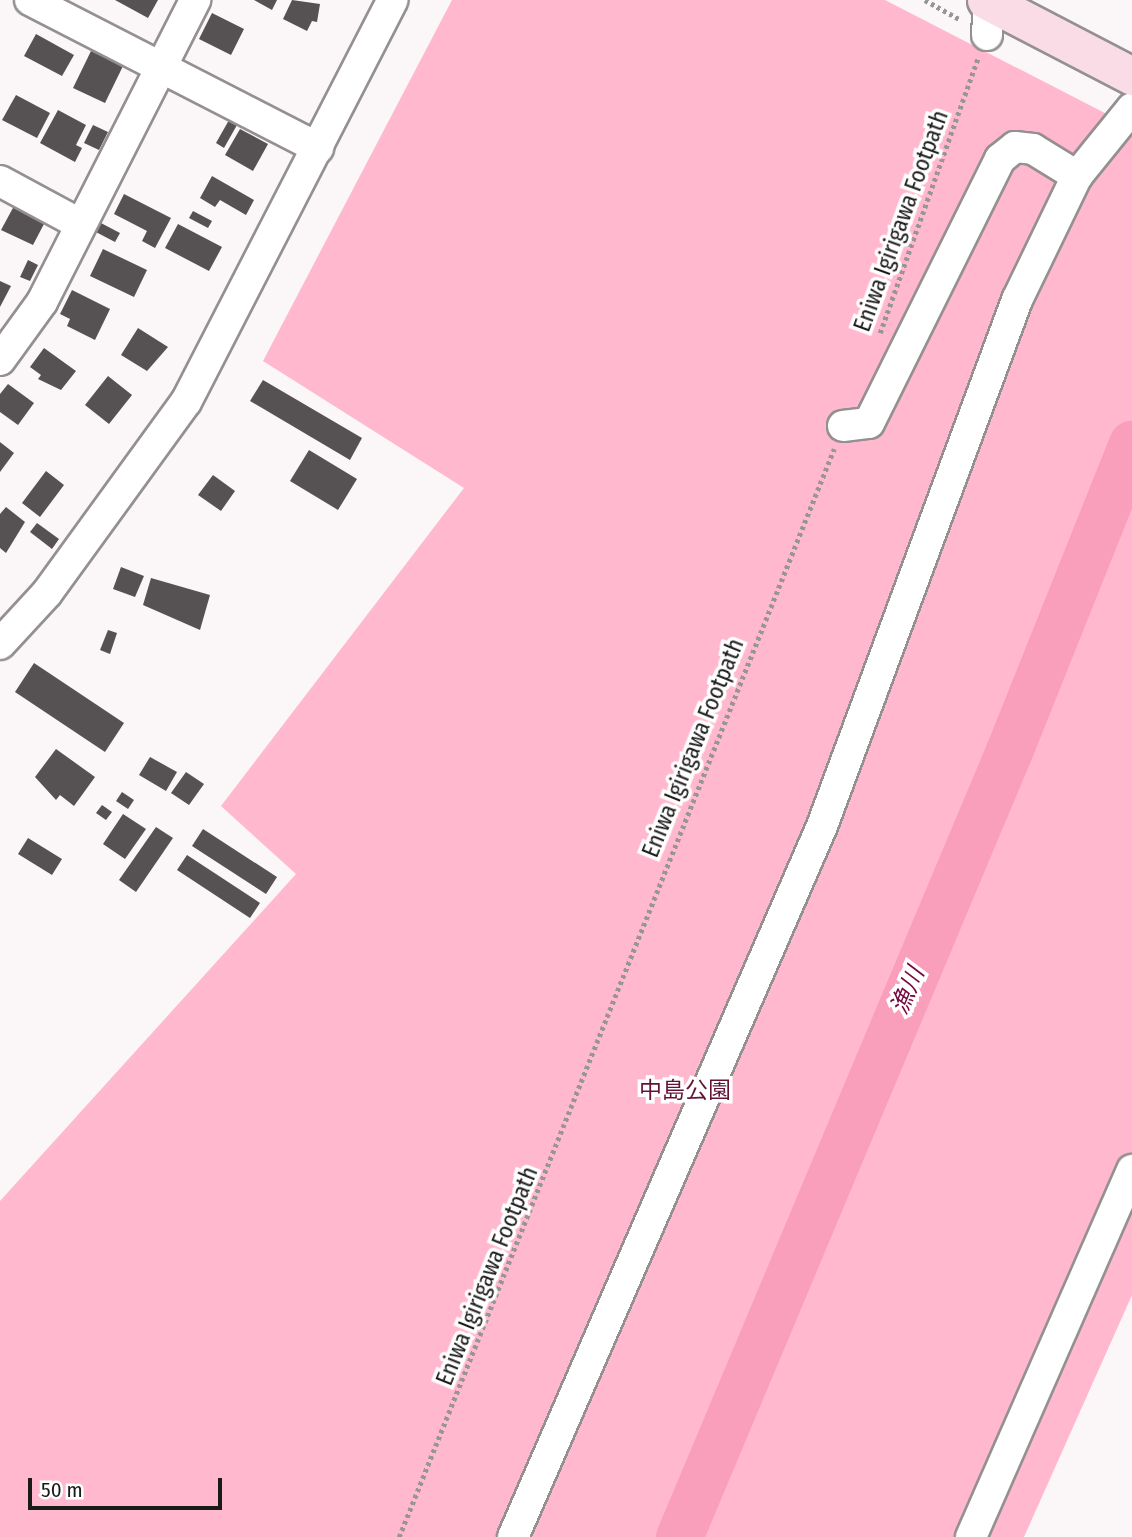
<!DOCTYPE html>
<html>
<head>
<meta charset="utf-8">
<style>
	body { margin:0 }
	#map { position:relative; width:1132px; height:1537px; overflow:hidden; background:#fbf6f7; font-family:"Fira Sans Condensed","Noto Sans JP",sans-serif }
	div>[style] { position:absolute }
	.green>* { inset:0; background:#ffb8ce }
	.river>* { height:47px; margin:-23.5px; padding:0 23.5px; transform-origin:23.5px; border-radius:23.5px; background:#f99ebb }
	.building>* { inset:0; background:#565253 }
	.path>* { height:4.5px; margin-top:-2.25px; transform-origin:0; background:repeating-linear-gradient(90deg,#989595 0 3.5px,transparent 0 7px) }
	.roads { filter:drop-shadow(2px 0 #949091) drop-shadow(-2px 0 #949091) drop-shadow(0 2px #949091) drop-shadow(0 -2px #949091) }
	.minor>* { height:30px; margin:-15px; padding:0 15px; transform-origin:15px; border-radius:15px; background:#fff }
	.major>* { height:37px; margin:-18.5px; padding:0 18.5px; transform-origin:18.5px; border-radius:18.5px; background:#f9dce5 }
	span { translate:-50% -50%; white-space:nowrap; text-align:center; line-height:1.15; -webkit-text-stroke:7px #fff; paint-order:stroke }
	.street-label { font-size:23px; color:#1b1a1a }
	.park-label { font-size:23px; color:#621436 }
	.water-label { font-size:24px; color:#75083e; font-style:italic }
	.scale { position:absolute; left:28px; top:1478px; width:194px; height:32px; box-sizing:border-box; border:4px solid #1b1a1a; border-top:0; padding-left:9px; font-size:21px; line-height:24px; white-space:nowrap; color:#1b1a1a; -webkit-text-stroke:5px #fff; paint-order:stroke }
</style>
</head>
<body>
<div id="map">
	<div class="green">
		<i style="clip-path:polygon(452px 0,885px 0,1132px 127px,1132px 1295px,1024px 1537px,0 1537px,0 1201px,296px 874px,221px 806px,464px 488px,263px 361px)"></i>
	</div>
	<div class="river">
		<i style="left:679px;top:1537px;width:852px;rotate:-67.23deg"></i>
		<i style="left:1009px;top:751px;width:331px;rotate:-68.2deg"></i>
	</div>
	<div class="building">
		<i style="clip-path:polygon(115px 0,158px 0,148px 18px)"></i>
		<i style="clip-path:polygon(254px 0,277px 0,272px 10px)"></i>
		<i style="clip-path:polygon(292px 0,320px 4px,317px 22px,312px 21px,307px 31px,283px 19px)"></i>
		<i style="clip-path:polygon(212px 13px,244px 29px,231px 55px,199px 39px)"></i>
		<i style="clip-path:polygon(36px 34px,74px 55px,62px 76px,24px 56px)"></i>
		<i style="clip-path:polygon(91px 51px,123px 66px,105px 103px,73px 88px)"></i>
		<i style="clip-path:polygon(16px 95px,50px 113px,37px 138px,2px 120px)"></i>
		<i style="clip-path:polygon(58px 110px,86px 125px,76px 145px,82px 148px,75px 162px,40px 143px)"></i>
		<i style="clip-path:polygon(229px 120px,237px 125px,224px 148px,216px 143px)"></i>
		<i style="clip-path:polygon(93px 125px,108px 132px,99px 150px,84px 143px)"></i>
		<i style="clip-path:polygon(240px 129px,268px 144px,253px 171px,225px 155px)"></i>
		<i style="clip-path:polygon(212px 176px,254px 200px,246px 215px,220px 200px,215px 207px,200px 198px)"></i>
		<i style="clip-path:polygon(124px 194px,171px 218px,155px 248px,142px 241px,147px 231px,114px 214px)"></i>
		<i style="clip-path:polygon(14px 206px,45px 222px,33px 245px,1px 230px)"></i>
		<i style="clip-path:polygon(193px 211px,212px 221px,208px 228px,189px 218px)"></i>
		<i style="clip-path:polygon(99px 222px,120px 233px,115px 242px,94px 231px)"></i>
		<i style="clip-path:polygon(178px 224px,222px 247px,209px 271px,165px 248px)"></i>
		<i style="clip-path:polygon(103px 249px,147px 270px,134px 297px,90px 276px)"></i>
		<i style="clip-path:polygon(28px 260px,38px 265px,30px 281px,20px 277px)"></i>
		<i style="clip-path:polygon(0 281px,11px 286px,0 307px)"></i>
		<i style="clip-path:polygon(72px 290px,110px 309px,95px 340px,67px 326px,70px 319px,60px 314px)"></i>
		<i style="clip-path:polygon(138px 328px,168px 347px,147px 371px,121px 355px)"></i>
		<i style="clip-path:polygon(44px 348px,76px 371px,61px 390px,38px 379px,41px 375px,30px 367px)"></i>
		<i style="clip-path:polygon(108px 376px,132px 395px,109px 424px,85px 405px)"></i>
		<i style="clip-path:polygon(263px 380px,362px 438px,350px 460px,250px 401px)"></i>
		<i style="clip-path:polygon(8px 384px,34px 403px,18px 425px,0 412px,0 394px)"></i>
		<i style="clip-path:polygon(0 442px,14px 453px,0 472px)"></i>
		<i style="clip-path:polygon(309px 450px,357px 479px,338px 510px,290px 481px)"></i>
		<i style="clip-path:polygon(46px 471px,64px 485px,40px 517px,22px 503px)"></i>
		<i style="clip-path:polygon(213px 475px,235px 491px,221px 511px,198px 495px)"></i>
		<i style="clip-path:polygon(6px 507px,25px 522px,6px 553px,0 548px,0 514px)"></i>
		<i style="clip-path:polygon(37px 523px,59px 539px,52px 549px,30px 532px)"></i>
		<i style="clip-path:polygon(121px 567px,144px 576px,135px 597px,113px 589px)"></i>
		<i style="clip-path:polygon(151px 578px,210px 595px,200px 630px,143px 605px)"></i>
		<i style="clip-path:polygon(108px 630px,117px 633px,110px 654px,100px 650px)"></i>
		<i style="clip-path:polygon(34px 663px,124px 723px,105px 752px,15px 692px)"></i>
		<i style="clip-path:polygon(56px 749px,95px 777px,74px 806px,60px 795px,56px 800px,35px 777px)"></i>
		<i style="clip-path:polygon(150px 757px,177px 772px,166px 791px,139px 775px)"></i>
		<i style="clip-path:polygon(186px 772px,204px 784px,189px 805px,171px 793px)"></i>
		<i style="clip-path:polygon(122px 792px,134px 800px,128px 809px,116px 801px)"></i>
		<i style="clip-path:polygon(102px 805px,112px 812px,106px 820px,96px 813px)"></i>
		<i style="clip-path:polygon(123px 814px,146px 829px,125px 859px,103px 844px)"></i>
		<i style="clip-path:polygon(156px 827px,173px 838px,136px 892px,119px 880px)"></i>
		<i style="clip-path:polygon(203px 829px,277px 877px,266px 894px,192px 846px)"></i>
		<i style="clip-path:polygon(28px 838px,62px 859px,52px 875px,18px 854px)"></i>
		<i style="clip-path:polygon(187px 855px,260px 903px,250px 918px,177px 870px)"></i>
	</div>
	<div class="path">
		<i style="left:925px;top:0;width:41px;rotate:29.1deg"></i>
		<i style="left:880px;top:333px;width:292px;rotate:-70.4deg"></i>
		<i style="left:399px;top:1537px;width:1172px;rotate:-68.21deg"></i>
	</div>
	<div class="roads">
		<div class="minor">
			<i style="left:30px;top:0;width:324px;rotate:27.2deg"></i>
			<i style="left:987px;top:35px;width:35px;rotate:-87deg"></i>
			<i style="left:0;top:181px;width:91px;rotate:28.3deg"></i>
			<i style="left:0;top:360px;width:72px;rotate:-54.1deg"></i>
			<i style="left:42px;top:302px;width:339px;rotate:-63.1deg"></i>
			<i style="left:843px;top:426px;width:26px;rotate:-7deg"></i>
			<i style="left:869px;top:423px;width:295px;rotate:-63.6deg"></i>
			<i style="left:1000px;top:159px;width:19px;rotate:-39deg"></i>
			<i style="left:1015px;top:147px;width:18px;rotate:6deg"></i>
			<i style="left:1033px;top:149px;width:52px;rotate:31.5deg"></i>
			<i style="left:0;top:644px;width:69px;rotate:-47.3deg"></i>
			<i style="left:47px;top:593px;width:236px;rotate:-54deg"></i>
			<i style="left:186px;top:402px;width:452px;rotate:-62.8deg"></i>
			<i style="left:513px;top:1537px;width:775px;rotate:-66.51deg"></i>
			<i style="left:822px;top:826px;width:561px;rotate:-69.66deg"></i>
			<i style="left:1017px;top:300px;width:138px;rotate:-64.2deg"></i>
			<i style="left:1077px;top:176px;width:87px;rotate:-51deg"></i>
			<i style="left:971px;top:1537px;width:401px;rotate:-66.3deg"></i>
		</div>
		<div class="major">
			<i style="left:986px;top:0;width:165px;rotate:27.5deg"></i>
		</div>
	</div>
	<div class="street-label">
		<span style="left:901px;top:221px;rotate:-70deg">Eniwa Igirigawa Footpath</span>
		<span style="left:693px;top:748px;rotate:-68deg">Eniwa Igirigawa Footpath</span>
		<span style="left:487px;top:1276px;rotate:-68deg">Eniwa Igirigawa Footpath</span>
	</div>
	<div class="park-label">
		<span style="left:685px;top:1090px">中島公園</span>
	</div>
	<div class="water-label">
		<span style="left:908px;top:991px;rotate:-67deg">漁川</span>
	</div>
	<div class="scale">50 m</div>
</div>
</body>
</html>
